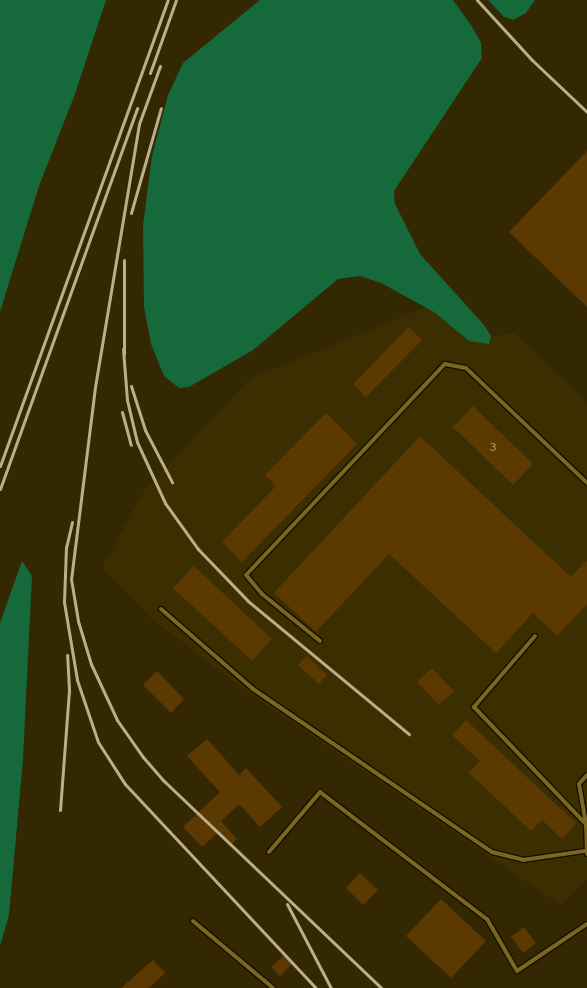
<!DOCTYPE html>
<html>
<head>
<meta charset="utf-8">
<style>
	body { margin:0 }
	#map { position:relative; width:587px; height:988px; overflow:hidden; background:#332802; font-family:Raleway,sans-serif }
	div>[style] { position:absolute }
	.built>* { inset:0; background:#3b2f02 }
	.forest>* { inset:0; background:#15693a }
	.building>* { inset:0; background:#5b3900 }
	.roads { filter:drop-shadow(1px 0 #181100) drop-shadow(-1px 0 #181100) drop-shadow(0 1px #181100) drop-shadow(0 -1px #181100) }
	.lane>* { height:4px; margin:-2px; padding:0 2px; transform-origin:2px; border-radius:2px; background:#7b671d }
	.rail>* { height:3px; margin:-1.5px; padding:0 1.5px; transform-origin:1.5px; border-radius:1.5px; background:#b9af8b }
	span { translate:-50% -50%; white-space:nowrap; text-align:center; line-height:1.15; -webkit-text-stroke:4px #261f09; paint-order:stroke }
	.number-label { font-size:12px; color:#cbbb92 }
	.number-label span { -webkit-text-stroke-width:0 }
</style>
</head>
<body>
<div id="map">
	<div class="built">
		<i style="clip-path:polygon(431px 305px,472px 339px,515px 333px,587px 402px,587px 879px,561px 905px,242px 688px,152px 619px,102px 568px,144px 491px,250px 379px)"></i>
	</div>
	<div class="forest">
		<i style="clip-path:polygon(0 0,106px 0,75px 94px,39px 186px,0 312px)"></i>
		<i style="clip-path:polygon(260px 0,453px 0,471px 25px,481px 43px,482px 58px,394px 191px,395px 204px,420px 254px,484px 325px,491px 336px,489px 344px,469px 341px,434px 312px,381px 283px,360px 276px,338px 279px,253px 350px,189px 387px,179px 388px,164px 376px,151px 344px,144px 307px,143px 225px,152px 156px,168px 95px,183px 63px)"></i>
		<i style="clip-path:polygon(488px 0,535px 0,526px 13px,513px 20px,504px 17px)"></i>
		<i style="clip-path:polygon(22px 561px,32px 576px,23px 759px,9px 915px,0 946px,0 623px)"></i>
	</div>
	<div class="building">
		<i style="clip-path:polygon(587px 151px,587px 307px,509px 232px)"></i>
		<i style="clip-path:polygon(409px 327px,422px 340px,366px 397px,353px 384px)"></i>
		<i style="clip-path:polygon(473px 406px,533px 464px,513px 485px,453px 427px)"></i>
		<i style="clip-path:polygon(326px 413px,357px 444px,242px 562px,222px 542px,276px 486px,265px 475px)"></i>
		<i style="clip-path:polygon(420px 436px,571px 577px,587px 560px,587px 604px,557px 636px,533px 613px,496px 653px,389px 554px,316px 632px,274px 593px)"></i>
		<i style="clip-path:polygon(194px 566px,272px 639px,252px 661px,173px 588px)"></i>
		<i style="clip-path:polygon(307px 656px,327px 675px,319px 684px,298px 665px)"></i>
		<i style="clip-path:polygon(432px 668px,454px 691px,439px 705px,417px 682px)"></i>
		<i style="clip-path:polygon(157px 671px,184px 699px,171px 713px,143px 685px)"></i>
		<i style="clip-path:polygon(466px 720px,576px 823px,562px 839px,542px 820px,531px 831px,469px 773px,480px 761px,452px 735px)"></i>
		<i style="clip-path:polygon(207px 739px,239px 775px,246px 768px,282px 807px,260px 827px,239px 804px,221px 821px,237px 839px,230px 846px,217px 833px,202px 847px,183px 827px,220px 792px,187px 756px)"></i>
		<i style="clip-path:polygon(360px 873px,378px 890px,363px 905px,346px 888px)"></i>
		<i style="clip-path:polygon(441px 899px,486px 941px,451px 978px,406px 936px)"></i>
		<i style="clip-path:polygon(524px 927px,536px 943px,523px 953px,511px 937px)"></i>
		<i style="clip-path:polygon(285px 954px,293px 963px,280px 976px,271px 967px)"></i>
		<i style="clip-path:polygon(153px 960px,165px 973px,149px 988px,121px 988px)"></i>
	</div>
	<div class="roads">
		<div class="lane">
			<i style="left:161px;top:609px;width:122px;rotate:41deg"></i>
			<i style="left:253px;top:689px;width:289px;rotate:34.3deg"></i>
			<i style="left:492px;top:852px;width:32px;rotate:14deg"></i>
			<i style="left:523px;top:860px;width:63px;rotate:-8.3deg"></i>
			<i style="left:535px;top:636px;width:94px;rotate:130.7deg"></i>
			<i style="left:474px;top:707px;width:162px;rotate:46.3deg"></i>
			<i style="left:320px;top:641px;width:75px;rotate:-141deg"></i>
			<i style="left:262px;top:594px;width:25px;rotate:-130deg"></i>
			<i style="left:246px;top:575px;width:290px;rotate:-46.7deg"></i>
			<i style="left:445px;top:364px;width:21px;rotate:11deg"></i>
			<i style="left:466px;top:368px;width:167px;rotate:43.5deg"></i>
			<i style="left:587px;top:775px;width:12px;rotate:132deg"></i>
			<i style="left:579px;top:784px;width:41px;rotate:80.1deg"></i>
			<i style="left:586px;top:824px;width:30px;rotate:88deg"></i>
			<i style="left:269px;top:852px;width:79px;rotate:-49.6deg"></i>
			<i style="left:320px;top:792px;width:210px;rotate:37.3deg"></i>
			<i style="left:487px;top:919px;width:60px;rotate:60deg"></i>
			<i style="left:517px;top:971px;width:84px;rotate:-33.9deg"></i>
			<i style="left:193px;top:921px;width:104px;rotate:39.9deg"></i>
		</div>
	</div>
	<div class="rail">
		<i style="left:477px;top:0;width:81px;rotate:47.5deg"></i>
		<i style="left:532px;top:60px;width:76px;rotate:43.4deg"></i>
		<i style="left:160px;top:66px;width:62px;rotate:109.9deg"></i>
		<i style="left:139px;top:124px;width:267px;rotate:99.5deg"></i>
		<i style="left:95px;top:387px;width:193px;rotate:97.1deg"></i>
		<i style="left:71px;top:579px;width:43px;rotate:80.5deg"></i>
		<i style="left:78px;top:621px;width:45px;rotate:73.2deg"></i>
		<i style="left:91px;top:664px;width:62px;rotate:65.1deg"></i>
		<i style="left:117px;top:720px;width:45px;rotate:54.9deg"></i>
		<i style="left:143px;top:757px;width:32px;rotate:49deg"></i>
		<i style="left:164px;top:781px;width:300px;rotate:43.6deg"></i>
		<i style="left:150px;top:73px;width:77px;rotate:-70.4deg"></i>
		<i style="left:131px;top:213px;width:109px;rotate:-74.1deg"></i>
		<i style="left:124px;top:260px;width:94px;rotate:90deg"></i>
		<i style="left:123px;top:349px;width:51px;rotate:85.5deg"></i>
		<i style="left:127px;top:400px;width:43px;rotate:76.6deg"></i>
		<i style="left:137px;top:442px;width:67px;rotate:65.3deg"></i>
		<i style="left:165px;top:503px;width:57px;rotate:54.3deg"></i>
		<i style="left:198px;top:549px;width:72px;rotate:46.1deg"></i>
		<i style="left:248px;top:601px;width:209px;rotate:39.6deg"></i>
		<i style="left:131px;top:386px;width:46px;rotate:72.3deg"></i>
		<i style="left:145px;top:430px;width:59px;rotate:62.6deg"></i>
		<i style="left:122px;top:412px;width:34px;rotate:75deg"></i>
		<i style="left:0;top:466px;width:495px;rotate:-70.2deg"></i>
		<i style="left:0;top:489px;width:405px;rotate:-70.2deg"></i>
		<i style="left:72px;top:522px;width:26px;rotate:103deg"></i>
		<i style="left:66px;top:547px;width:55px;rotate:92.1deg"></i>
		<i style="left:64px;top:602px;width:79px;rotate:80.5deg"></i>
		<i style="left:77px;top:680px;width:65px;rotate:71.3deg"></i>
		<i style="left:98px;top:742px;width:50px;rotate:57.3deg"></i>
		<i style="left:125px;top:784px;width:279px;rotate:46.9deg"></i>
		<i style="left:60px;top:810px;width:120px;rotate:-85.7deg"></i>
		<i style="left:69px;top:690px;width:35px;rotate:-93deg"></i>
		<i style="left:287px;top:904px;width:95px;rotate:62.4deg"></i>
	</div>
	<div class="number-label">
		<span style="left:493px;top:446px">3</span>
	</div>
</div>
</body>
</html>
